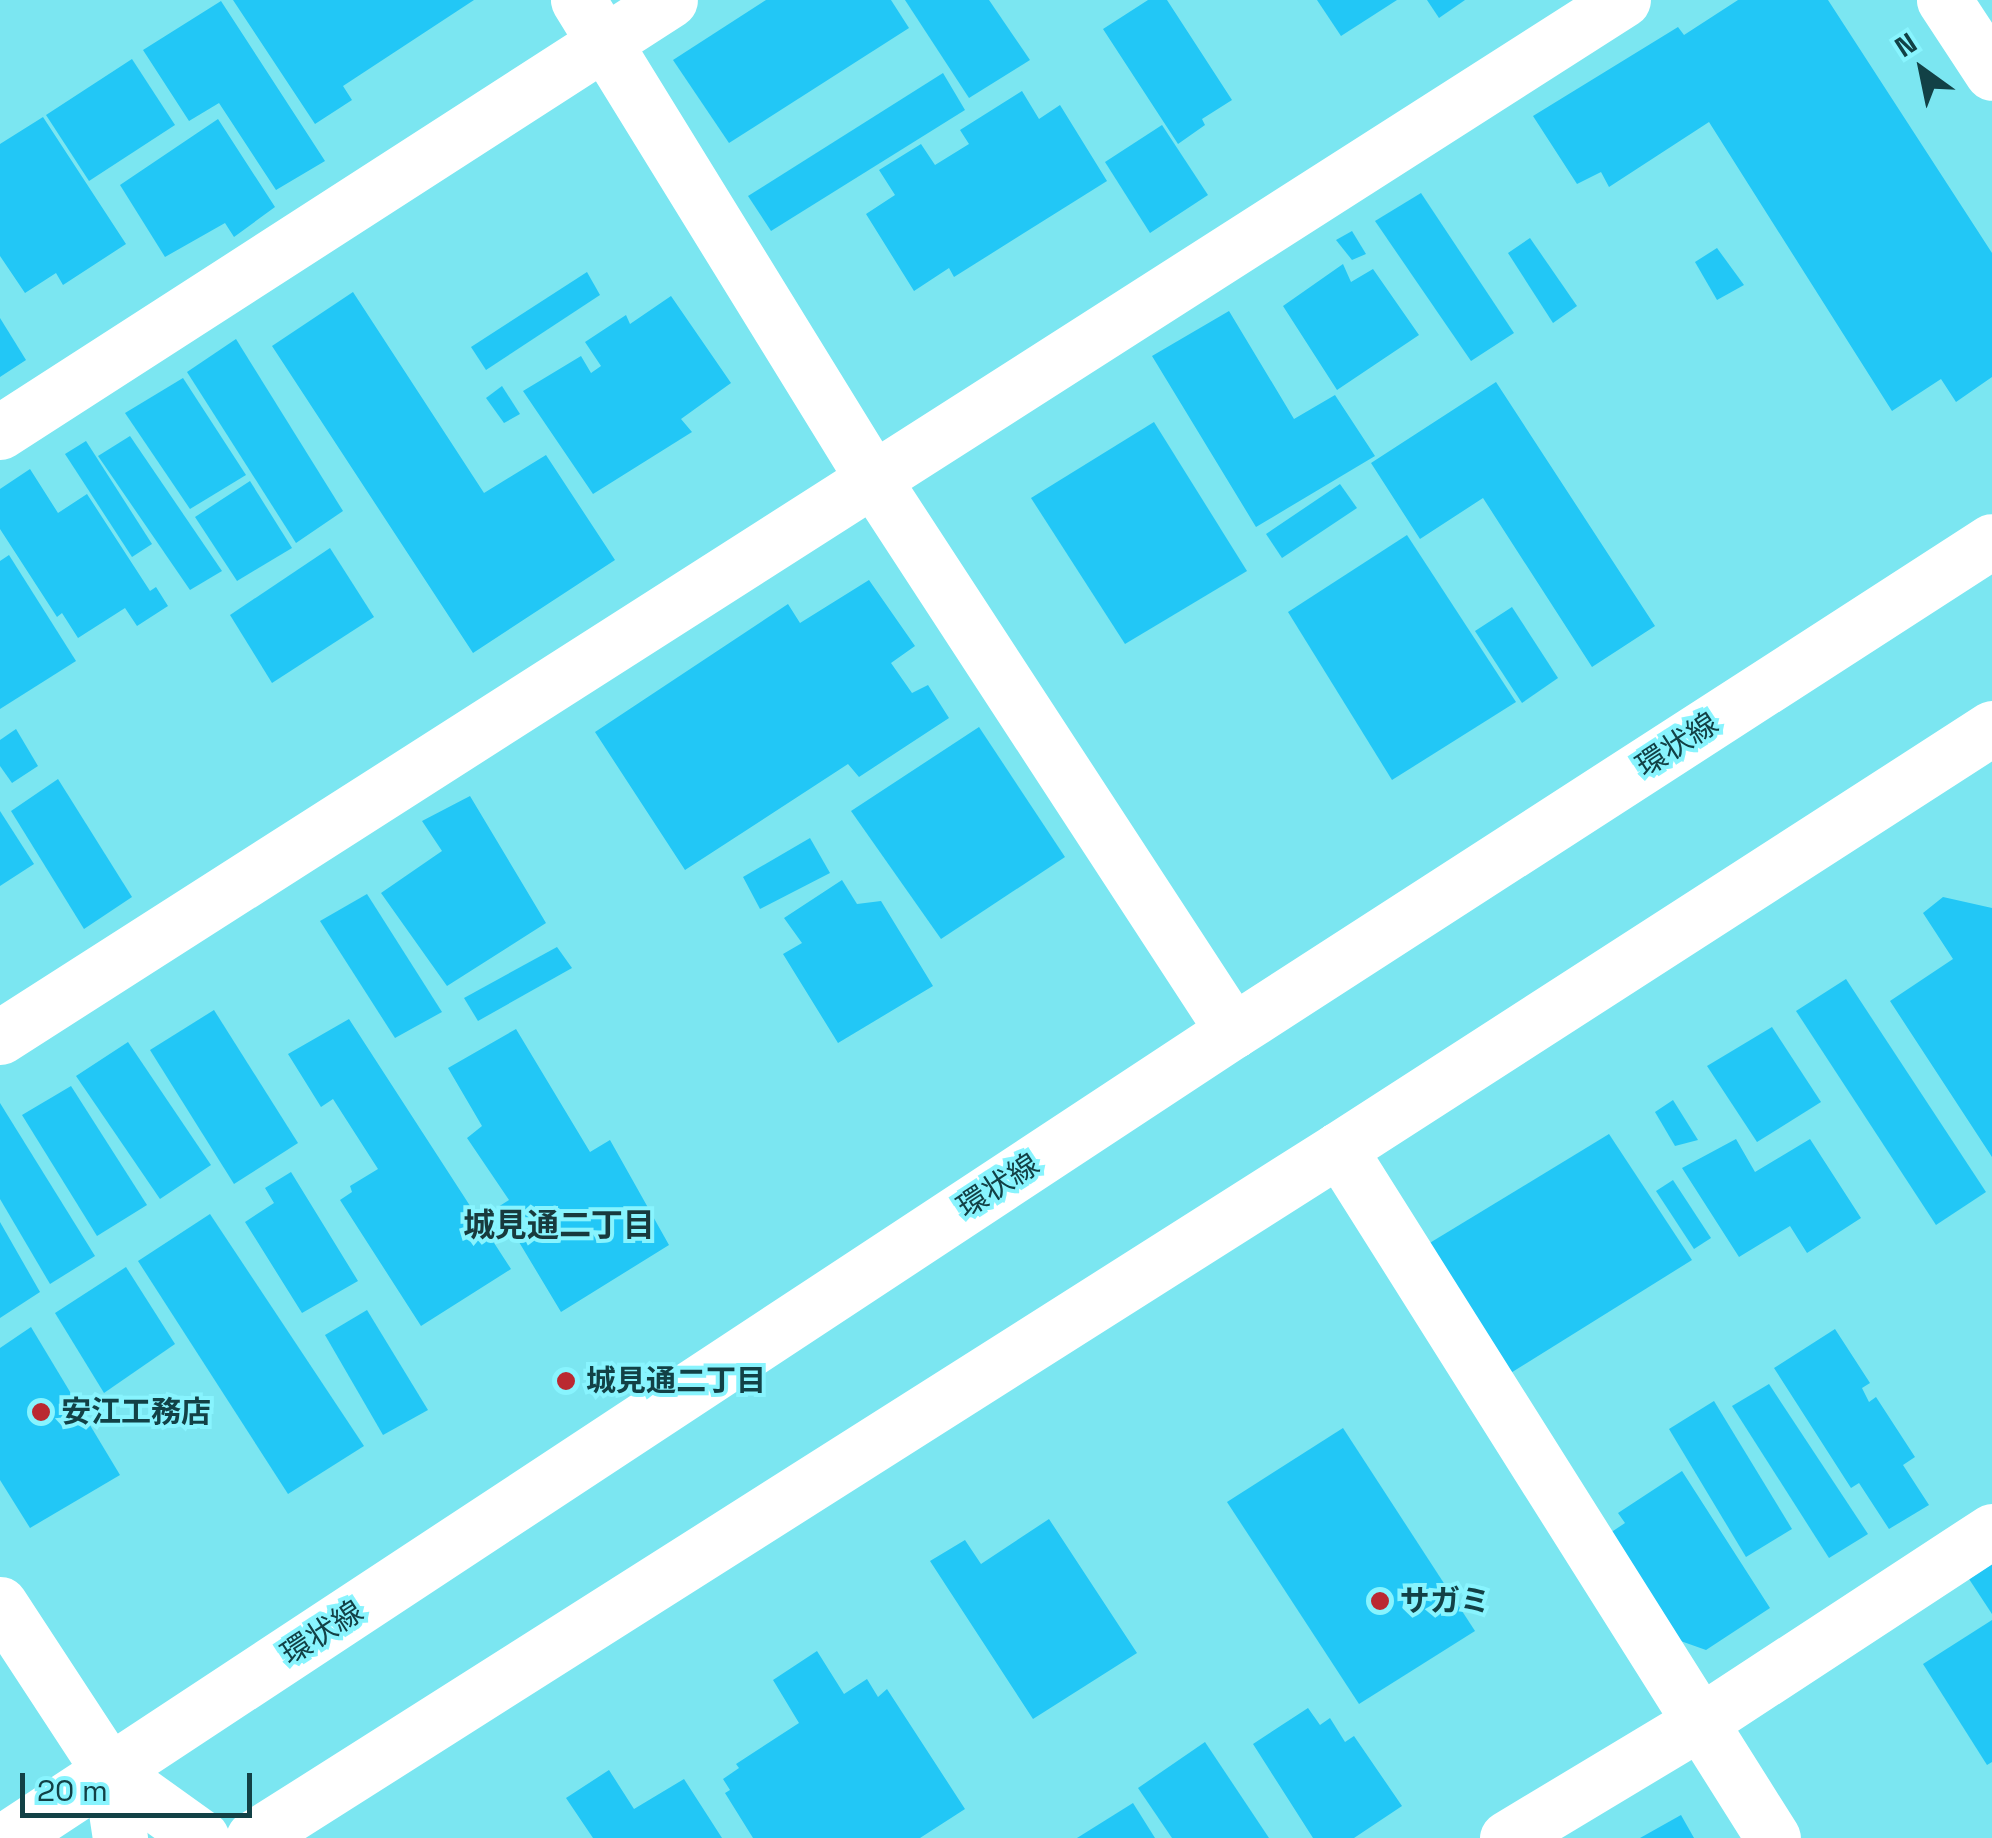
<!DOCTYPE html>
<html>
<head>
<meta charset="utf-8">
<style>
	body { margin:0 }
	#map { position:relative; width:1992px; height:1838px; overflow:hidden; background:#7be6f1; font-family:"Space Grotesk","Noto Sans JP",sans-serif }
	div>[style] { position:absolute }
	.building>* { inset:0; background:#22c7f6 }
	.minor>* { height:55px; margin:-27.5px; padding:0 27.5px; transform-origin:27.5px; border-radius:27.5px; background:#fff }
	.tertiary>* { height:55px; margin:-27.5px; padding:0 27.5px; transform-origin:27.5px; border-radius:27.5px; background:#fff }
	.primary>* { height:55px; margin:-27.5px; padding:0 27.5px; transform-origin:27.5px; border-radius:27.5px; background:#fff }
	.dots>* { width:28px; height:28px; translate:-50% -50%; box-sizing:border-box; border:5px solid #88f4fe; border-radius:50% }
	span { translate:-50% -50%; white-space:nowrap; text-align:center; line-height:1.15; -webkit-text-stroke:8px #88f4fe; paint-order:stroke }
	.street-label { font-size:30px; color:#124146 }
	.poi-label { font-size:30px; color:#124146; font-weight:700 }
	.left { translate:0 -50%; text-align:left }
	.neighbourhood-label { font-size:32px; color:#183a3d; font-weight:700 }
	.north { position:absolute; left:1872px; top:20px; width:100px; height:100px; -webkit-text-stroke:8px #88f4fe; paint-order:stroke; rotate:327deg; font-size:28px; font-weight:700; line-height:40px; text-align:center; color:#124146 }
	.north::after { content:''; display:block; margin:auto; width:35px; height:45px; background:#124146; clip-path:polygon(50% 0,100% 100%,50% 72%,0 100%) }
	.scale { position:absolute; left:20px; top:1773px; width:232px; height:45px; box-sizing:border-box; border:5px solid #124146; border-top:0; padding-left:12px; font-size:30px; line-height:35px; white-space:nowrap; color:#124146; -webkit-text-stroke:8px #88f4fe; paint-order:stroke }
</style>
</head>
<body>
<div id="map">
	<div class="building">
		<i style="clip-path:polygon(233px 0,474px 0,343px 86px,352px 100px,315px 124px)"></i>
		<i style="clip-path:polygon(766px 0,891px 0,909px 28px,729px 143px,673px 60px)"></i>
		<i style="clip-path:polygon(905px 0,989px 0,1030px 60px,969px 98px)"></i>
		<i style="clip-path:polygon(1148px 0,1167px 0,1232px 100px,1202px 119px,1205px 125px,1178px 144px,1103px 29px)"></i>
		<i style="clip-path:polygon(1317px 0,1397px 0,1341px 36px)"></i>
		<i style="clip-path:polygon(1427px 0,1465px 0,1439px 18px)"></i>
		<i style="clip-path:polygon(1738px 0,1828px 0,1992px 253px,1992px 377px,1956px 402px,1941px 379px,1892px 411px,1709px 122px,1609px 187px,1601px 172px,1577px 184px,1533px 116px,1678px 27px,1684px 35px)"></i>
		<i style="clip-path:polygon(221px 1px,325px 161px,276px 190px,219px 103px,189px 121px,143px 50px)"></i>
		<i style="clip-path:polygon(132px 59px,175px 125px,89px 181px,46px 115px)"></i>
		<i style="clip-path:polygon(943px 73px,965px 110px,771px 231px,748px 196px)"></i>
		<i style="clip-path:polygon(1022px 91px,1039px 119px,1060px 105px,1107px 181px,954px 277px,949px 268px,914px 291px,866px 214px,895px 195px,879px 170px,921px 144px,935px 165px,969px 144px,960px 130px)"></i>
		<i style="clip-path:polygon(43px 117px,126px 244px,63px 285px,56px 273px,25px 293px,0 256px,0 144px)"></i>
		<i style="clip-path:polygon(218px 119px,275px 207px,234px 237px,225px 223px,165px 257px,120px 185px)"></i>
		<i style="clip-path:polygon(1162px 125px,1208px 195px,1150px 233px,1105px 162px)"></i>
		<i style="clip-path:polygon(1421px 193px,1514px 333px,1471px 361px,1375px 221px)"></i>
		<i style="clip-path:polygon(1352px 231px,1366px 254px,1352px 260px,1336px 240px)"></i>
		<i style="clip-path:polygon(1530px 238px,1577px 306px,1553px 323px,1508px 253px)"></i>
		<i style="clip-path:polygon(1717px 248px,1744px 285px,1717px 300px,1695px 262px)"></i>
		<i style="clip-path:polygon(1343px 264px,1351px 282px,1373px 269px,1419px 335px,1337px 390px,1283px 306px)"></i>
		<i style="clip-path:polygon(587px 272px,600px 295px,486px 370px,471px 347px)"></i>
		<i style="clip-path:polygon(353px 292px,484px 493px,546px 455px,615px 560px,473px 653px,272px 346px)"></i>
		<i style="clip-path:polygon(671px 296px,731px 383px,681px 419px,692px 432px,593px 494px,523px 391px,581px 356px,591px 373px,601px 366px,585px 342px,626px 315px,630px 324px)"></i>
		<i style="clip-path:polygon(1229px 311px,1294px 419px,1335px 395px,1375px 456px,1256px 527px,1152px 356px)"></i>
		<i style="clip-path:polygon(0 318px,26px 360px,0 377px)"></i>
		<i style="clip-path:polygon(236px 339px,343px 511px,296px 543px,187px 372px)"></i>
		<i style="clip-path:polygon(183px 378px,246px 475px,190px 509px,125px 413px)"></i>
		<i style="clip-path:polygon(1496px 382px,1655px 626px,1592px 667px,1483px 498px,1420px 539px,1371px 463px)"></i>
		<i style="clip-path:polygon(502px 386px,520px 414px,504px 423px,486px 398px)"></i>
		<i style="clip-path:polygon(1154px 422px,1247px 571px,1125px 644px,1031px 498px)"></i>
		<i style="clip-path:polygon(130px 436px,222px 571px,190px 590px,98px 456px)"></i>
		<i style="clip-path:polygon(86px 441px,152px 544px,132px 557px,65px 454px)"></i>
		<i style="clip-path:polygon(30px 469px,58px 513px,87px 494px,150px 591px,156px 587px,168px 606px,137px 626px,125px 608px,78px 638px,62px 613px,57px 617px,0 529px,0 489px)"></i>
		<i style="clip-path:polygon(250px 481px,292px 548px,237px 581px,195px 517px)"></i>
		<i style="clip-path:polygon(1340px 484px,1357px 508px,1282px 558px,1266px 534px)"></i>
		<i style="clip-path:polygon(1407px 535px,1516px 702px,1392px 780px,1288px 612px)"></i>
		<i style="clip-path:polygon(330px 548px,374px 617px,272px 683px,230px 615px)"></i>
		<i style="clip-path:polygon(9px 555px,76px 661px,0 709px,0 561px)"></i>
		<i style="clip-path:polygon(869px 580px,915px 646px,891px 663px,912px 693px,928px 685px,949px 718px,859px 777px,848px 764px,685px 870px,595px 732px,788px 604px,800px 623px)"></i>
		<i style="clip-path:polygon(1512px 607px,1558px 678px,1522px 703px,1475px 631px)"></i>
		<i style="clip-path:polygon(979px 727px,1065px 857px,941px 939px,851px 811px)"></i>
		<i style="clip-path:polygon(16px 729px,38px 766px,12px 783px,0 766px,0 740px)"></i>
		<i style="clip-path:polygon(58px 779px,132px 897px,84px 929px,11px 811px)"></i>
		<i style="clip-path:polygon(470px 796px,546px 923px,447px 986px,381px 893px,442px 851px,422px 821px)"></i>
		<i style="clip-path:polygon(0 811px,34px 864px,0 886px)"></i>
		<i style="clip-path:polygon(810px 838px,830px 873px,760px 909px,743px 877px)"></i>
		<i style="clip-path:polygon(842px 880px,857px 904px,881px 901px,933px 986px,838px 1043px,783px 954px,802px 943px,784px 918px)"></i>
		<i style="clip-path:polygon(367px 894px,442px 1012px,395px 1038px,320px 921px)"></i>
		<i style="clip-path:polygon(1943px 897px,1992px 908px,1992px 1157px,1890px 1001px,1953px 959px,1923px 913px)"></i>
		<i style="clip-path:polygon(557px 947px,572px 968px,478px 1021px,464px 998px)"></i>
		<i style="clip-path:polygon(1846px 979px,1986px 1192px,1936px 1225px,1796px 1011px)"></i>
		<i style="clip-path:polygon(214px 1010px,298px 1143px,234px 1184px,150px 1050px)"></i>
		<i style="clip-path:polygon(349px 1019px,511px 1269px,421px 1326px,340px 1200px,352px 1192px,350px 1186px,378px 1169px,333px 1099px,321px 1107px,288px 1054px)"></i>
		<i style="clip-path:polygon(1772px 1027px,1821px 1102px,1757px 1142px,1707px 1066px)"></i>
		<i style="clip-path:polygon(516px 1029px,590px 1152px,610px 1140px,669px 1245px,561px 1312px,498px 1207px,509px 1200px,467px 1138px,482px 1126px,448px 1068px)"></i>
		<i style="clip-path:polygon(128px 1042px,211px 1165px,160px 1199px,76px 1076px)"></i>
		<i style="clip-path:polygon(71px 1086px,147px 1205px,97px 1236px,22px 1115px)"></i>
		<i style="clip-path:polygon(1673px 1100px,1698px 1140px,1675px 1146px,1655px 1112px)"></i>
		<i style="clip-path:polygon(0 1103px,95px 1256px,50px 1284px,0 1199px)"></i>
		<i style="clip-path:polygon(1609px 1134px,1692px 1260px,1509px 1374px,1428px 1244px)"></i>
		<i style="clip-path:polygon(1736px 1139px,1755px 1172px,1810px 1139px,1861px 1218px,1807px 1253px,1790px 1226px,1739px 1257px,1682px 1168px)"></i>
		<i style="clip-path:polygon(291px 1172px,358px 1281px,302px 1313px,245px 1222px,274px 1203px,265px 1188px)"></i>
		<i style="clip-path:polygon(1673px 1180px,1711px 1238px,1694px 1249px,1656px 1191px)"></i>
		<i style="clip-path:polygon(210px 1214px,364px 1446px,288px 1494px,138px 1261px)"></i>
		<i style="clip-path:polygon(0 1222px,40px 1292px,0 1318px)"></i>
		<i style="clip-path:polygon(126px 1267px,175px 1344px,104px 1393px,55px 1313px)"></i>
		<i style="clip-path:polygon(367px 1310px,428px 1410px,383px 1435px,325px 1335px)"></i>
		<i style="clip-path:polygon(31px 1327px,120px 1475px,30px 1528px,0 1480px,0 1348px)"></i>
		<i style="clip-path:polygon(1835px 1329px,1870px 1383px,1862px 1388px,1869px 1402px,1876px 1397px,1915px 1457px,1903px 1465px,1929px 1505px,1889px 1529px,1859px 1483px,1851px 1488px,1774px 1368px)"></i>
		<i style="clip-path:polygon(1769px 1384px,1868px 1534px,1829px 1558px,1732px 1406px)"></i>
		<i style="clip-path:polygon(1714px 1401px,1792px 1529px,1746px 1557px,1669px 1429px)"></i>
		<i style="clip-path:polygon(1343px 1428px,1475px 1631px,1359px 1704px,1227px 1502px)"></i>
		<i style="clip-path:polygon(1682px 1471px,1770px 1608px,1706px 1650px,1675px 1639px,1607px 1535px,1625px 1523px,1618px 1513px)"></i>
		<i style="clip-path:polygon(1049px 1519px,1137px 1653px,1033px 1719px,930px 1561px,965px 1540px,981px 1564px)"></i>
		<i style="clip-path:polygon(1992px 1564px,1992px 1614px,1969px 1579px)"></i>
		<i style="clip-path:polygon(1992px 1620px,1992px 1762px,1987px 1765px,1923px 1664px)"></i>
		<i style="clip-path:polygon(817px 1651px,844px 1694px,867px 1679px,878px 1697px,887px 1689px,965px 1809px,920px 1838px,753px 1838px,725px 1793px,730px 1790px,723px 1779px,739px 1768px,736px 1764px,799px 1723px,773px 1680px)"></i>
		<i style="clip-path:polygon(1308px 1708px,1320px 1725px,1330px 1718px,1345px 1742px,1354px 1736px,1402px 1806px,1354px 1838px,1313px 1838px,1253px 1744px)"></i>
		<i style="clip-path:polygon(1205px 1742px,1269px 1838px,1172px 1838px,1138px 1788px)"></i>
		<i style="clip-path:polygon(609px 1770px,634px 1809px,684px 1779px,722px 1838px,593px 1838px,566px 1798px)"></i>
		<i style="clip-path:polygon(1133px 1803px,1155px 1838px,1077px 1838px)"></i>
		<i style="clip-path:polygon(1681px 1815px,1694px 1838px,1640px 1838px)"></i>
	</div>
	<div class="minor">
		<i style="left:578px;top:0;width:563px;rotate:58.37deg"></i>
		<i style="left:873px;top:479px;width:659px;rotate:56.89deg"></i>
		<i style="left:1944px;top:0;width:87px;rotate:56.7deg"></i>
		<i style="left:0;top:432px;width:797px;rotate:-32.81deg"></i>
		<i style="left:0;top:1037px;width:1926px;rotate:-32.58deg"></i>
		<i style="left:1339px;top:1149px;width:814px;rotate:57.79deg"></i>
		<i style="left:1507px;top:1838px;width:225px;rotate:-31deg"></i>
		<i style="left:1700px;top:1722px;width:349px;rotate:-33.2deg"></i>
	</div>
	<div class="tertiary">
		<i style="left:0;top:1604px;width:201px;rotate:56.8deg"></i>
		<i style="left:110px;top:1772px;width:113px;rotate:35.7deg"></i>
		<i style="left:110px;top:1772px;width:67px;rotate:81.4deg"></i>
	</div>
	<div class="primary">
		<i style="left:8px;top:1838px;width:1467px;rotate:-33.38deg"></i>
		<i style="left:1233px;top:1031px;width:903px;rotate:-32.85deg"></i>
		<i style="left:253px;top:1838px;width:1286px;rotate:-32.39deg"></i>
		<i style="left:1339px;top:1149px;width:777px;rotate:-32.81deg"></i>
	</div>
	<div class="dots">
		<i style="left:566px;top:1381px;background:#ba2931"></i>
		<i style="left:41px;top:1412px;background:#ba2931"></i>
		<i style="left:1380px;top:1601px;background:#ba2931"></i>
	</div>
	<div class="street-label">
		<span style="left:1677px;top:745px;rotate:-33deg">環状線</span>
		<span style="left:998px;top:1186px;rotate:-33deg">環状線</span>
		<span style="left:322px;top:1633px;rotate:-33deg">環状線</span>
	</div>
	<div class="poi-label">
		<span class="left" style="left:586px;top:1381px">城見通二丁目</span>
		<span class="left" style="left:61px;top:1412px">安江工務店</span>
		<span class="left" style="left:1400px;top:1601px">サガミ</span>
	</div>
	<div class="neighbourhood-label">
		<span style="left:559px;top:1225px">城見通二丁目</span>
	</div>
	<div class="north">N</div>
	<div class="scale">20 m</div>
</div>
</body>
</html>
